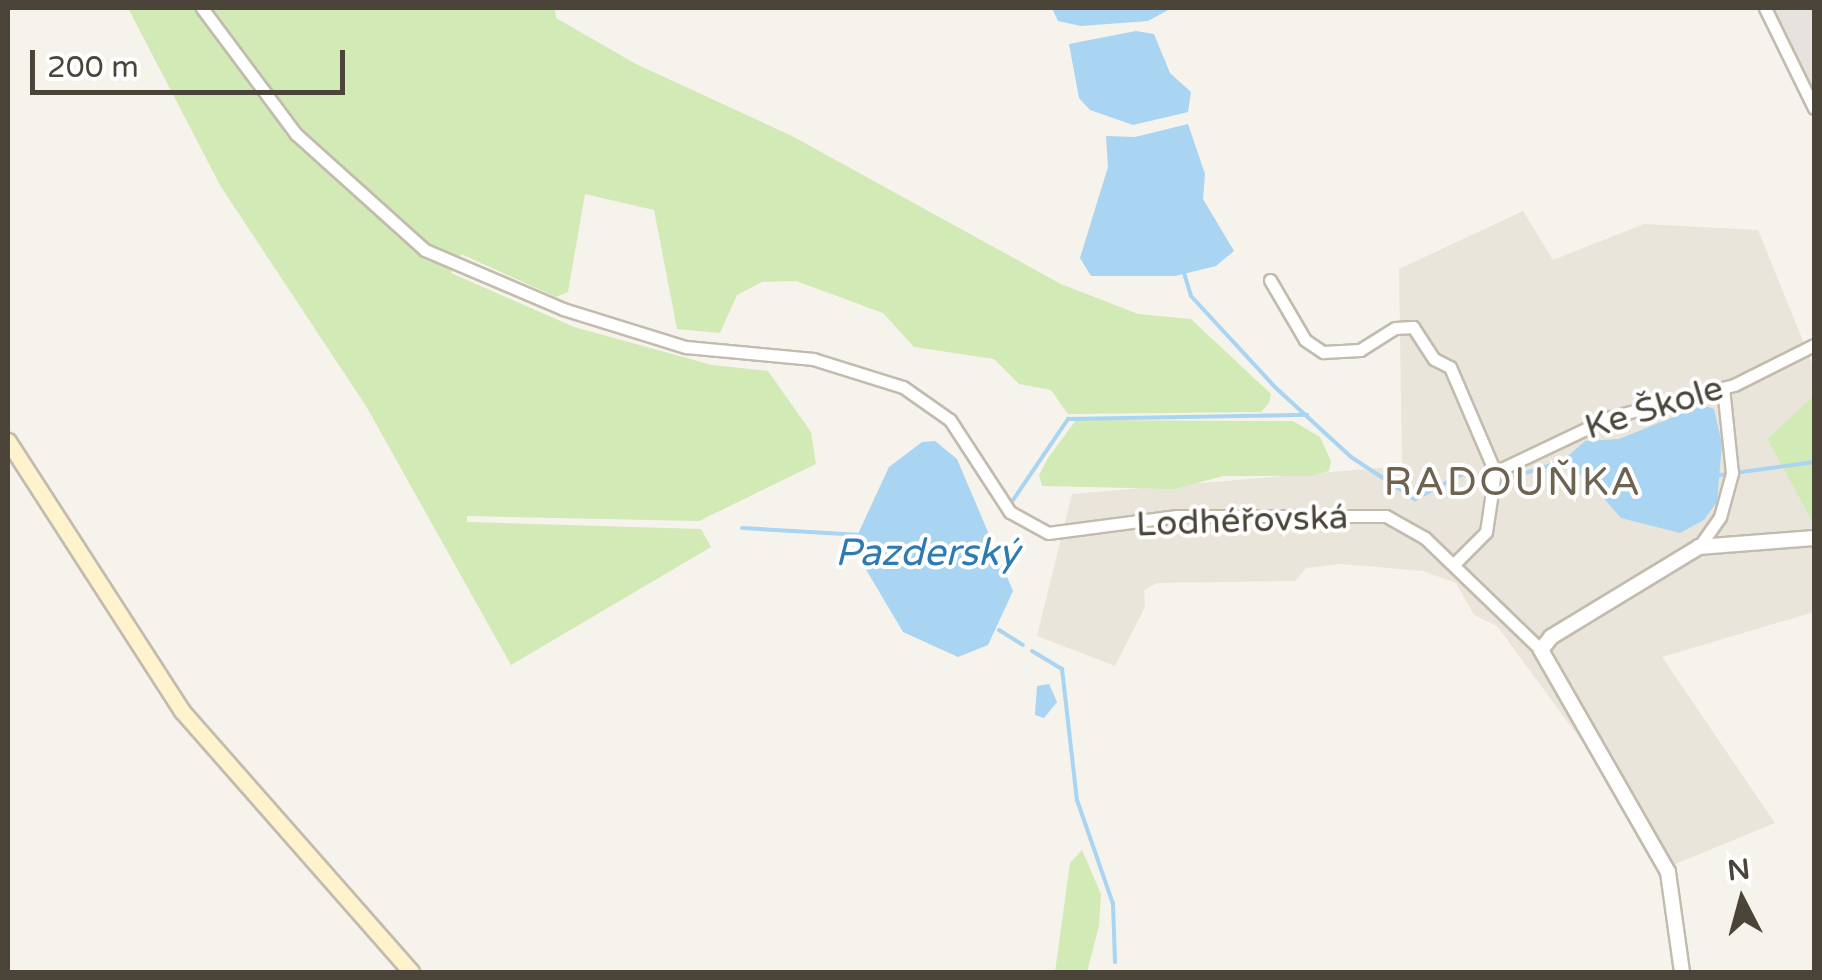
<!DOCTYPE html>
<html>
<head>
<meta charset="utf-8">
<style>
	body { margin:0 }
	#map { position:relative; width:1822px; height:980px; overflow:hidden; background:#f6f3ec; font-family:"Varela Round",sans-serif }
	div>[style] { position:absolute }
	.residential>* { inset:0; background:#eae5da }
	.industrial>* { inset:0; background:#e6e2dd }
	.green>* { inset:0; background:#d2eab5 }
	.water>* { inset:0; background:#a9d4f2 }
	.stream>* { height:4px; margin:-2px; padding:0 2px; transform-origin:2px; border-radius:2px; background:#a9d4f2 }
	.roads { filter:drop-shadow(2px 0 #c2bbae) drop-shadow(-2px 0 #c2bbae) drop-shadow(0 2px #c2bbae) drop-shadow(0 -2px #c2bbae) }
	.minor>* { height:11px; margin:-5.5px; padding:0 5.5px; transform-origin:5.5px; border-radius:5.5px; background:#fff }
	.tertiary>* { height:14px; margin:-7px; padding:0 7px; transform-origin:7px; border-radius:7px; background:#fff }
	.secondary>* { height:15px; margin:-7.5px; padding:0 7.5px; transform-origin:7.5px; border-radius:7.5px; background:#fff3cd }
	span { translate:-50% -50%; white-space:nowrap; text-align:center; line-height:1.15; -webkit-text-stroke:8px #fff; paint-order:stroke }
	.street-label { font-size:35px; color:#4b4439 }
	.water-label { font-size:38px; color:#2e7ab2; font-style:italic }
	.quarter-label { font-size:40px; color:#6e6250; letter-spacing:2.5px }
	.frame { position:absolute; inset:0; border:10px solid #4b4439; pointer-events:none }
	.north { position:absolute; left:1692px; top:850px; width:100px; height:100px; -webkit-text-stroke:8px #fff; paint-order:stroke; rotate:354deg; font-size:28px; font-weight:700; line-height:40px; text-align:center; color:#4b4439 }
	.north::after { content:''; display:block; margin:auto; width:35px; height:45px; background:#4b4439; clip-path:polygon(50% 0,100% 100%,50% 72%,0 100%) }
	.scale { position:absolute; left:30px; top:50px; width:315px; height:45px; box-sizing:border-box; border:5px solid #4b4439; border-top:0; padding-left:12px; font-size:30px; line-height:35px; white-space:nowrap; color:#4b4439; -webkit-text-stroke:8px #fff; paint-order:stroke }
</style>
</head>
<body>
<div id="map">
	<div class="residential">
		<i style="clip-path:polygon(1523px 211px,1553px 260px,1644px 224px,1758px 230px,1814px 368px,1814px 395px,1767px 439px,1814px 525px,1814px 612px,1662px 657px,1775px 823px,1673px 865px,1497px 626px,1474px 615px,1456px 583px,1423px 571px,1341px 564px,1306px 568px,1295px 581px,1157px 583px,1144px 590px,1145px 607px,1115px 666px,1037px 636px,1072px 494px,1402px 466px,1399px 269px)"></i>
	</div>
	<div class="industrial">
		<i style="clip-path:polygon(1771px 8px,1814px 8px,1814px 97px,1783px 27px)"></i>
	</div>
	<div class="green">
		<i style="clip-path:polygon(128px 8px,555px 8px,556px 18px,636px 64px,792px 136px,1061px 284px,1138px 314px,1191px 319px,1271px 394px,1269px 403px,1261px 412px,1068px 414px,1051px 390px,1019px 384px,994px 359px,914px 347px,883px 313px,796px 281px,762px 282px,737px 295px,720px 333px,677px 329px,654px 210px,585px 194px,568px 292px,556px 297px,461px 254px,451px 273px,574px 327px,712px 365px,768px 371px,811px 432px,816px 464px,699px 521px,467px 516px,467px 522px,701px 529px,711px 547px,511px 665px,366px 406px,221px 187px)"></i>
		<i style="clip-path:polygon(1814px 395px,1814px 525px,1767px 439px)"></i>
		<i style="clip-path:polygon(1076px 420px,1293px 421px,1320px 437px,1331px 461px,1329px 471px,1311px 476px,1223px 476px,1175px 489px,1042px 486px,1039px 475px,1048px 458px)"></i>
		<i style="clip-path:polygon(1082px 850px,1101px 894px,1099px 926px,1087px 972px,1055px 972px,1070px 863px)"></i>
	</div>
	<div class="water">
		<i style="clip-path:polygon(1052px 8px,1172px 8px,1148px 21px,1081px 26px,1058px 21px)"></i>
		<i style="clip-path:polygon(1136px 31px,1154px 34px,1170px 73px,1191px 92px,1188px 112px,1133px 125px,1090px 110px,1079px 98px,1069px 44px)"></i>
		<i style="clip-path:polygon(1188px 124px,1205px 174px,1203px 199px,1234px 251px,1216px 266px,1175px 276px,1091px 276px,1080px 258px,1108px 167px,1106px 136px,1135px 137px)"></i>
		<i style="clip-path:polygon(1703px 405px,1714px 409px,1722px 444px,1717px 502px,1704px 520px,1680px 533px,1621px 518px,1586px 478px,1561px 462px,1585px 441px,1619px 439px)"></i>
		<i style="clip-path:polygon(935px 441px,957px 459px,1013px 591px,988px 645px,958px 657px,903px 632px,858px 556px,857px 536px,889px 467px,922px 442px)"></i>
		<i style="clip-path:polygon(1049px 684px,1057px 702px,1044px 718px,1035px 715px,1037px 686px)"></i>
	</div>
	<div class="stream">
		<i style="left:1184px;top:273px;width:24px;rotate:73deg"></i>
		<i style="left:1191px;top:296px;width:125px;rotate:47.3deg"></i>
		<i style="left:1276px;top:388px;width:102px;rotate:42.6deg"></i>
		<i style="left:1351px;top:457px;width:77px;rotate:33.3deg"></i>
		<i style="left:1415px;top:499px;width:54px;rotate:-27.5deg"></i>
		<i style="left:1463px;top:474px;width:38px;rotate:11deg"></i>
		<i style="left:1500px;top:481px;width:64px;rotate:-17.3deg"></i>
		<i style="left:1720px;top:475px;width:95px;rotate:-7.9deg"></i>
		<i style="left:1011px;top:503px;width:102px;rotate:-55.8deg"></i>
		<i style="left:1068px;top:419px;width:239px;rotate:-1deg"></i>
		<i style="left:742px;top:528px;width:120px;rotate:3.3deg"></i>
		<i style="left:999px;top:630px;width:28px;rotate:32deg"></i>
		<i style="left:1032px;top:651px;width:35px;rotate:31deg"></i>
		<i style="left:1062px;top:669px;width:132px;rotate:83.5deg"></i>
		<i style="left:1077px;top:800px;width:110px;rotate:70.9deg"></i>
		<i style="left:1113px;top:904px;width:58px;rotate:88deg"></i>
	</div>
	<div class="roads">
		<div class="minor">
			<i style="left:202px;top:8px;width:157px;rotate:53.3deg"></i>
			<i style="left:296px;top:134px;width:173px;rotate:42deg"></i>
			<i style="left:425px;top:250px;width:150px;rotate:23.1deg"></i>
			<i style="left:563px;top:309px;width:129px;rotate:17.2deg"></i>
			<i style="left:686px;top:347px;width:128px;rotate:5.4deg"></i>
			<i style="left:813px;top:359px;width:94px;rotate:17.3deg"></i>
			<i style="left:903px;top:387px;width:57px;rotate:35.1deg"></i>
			<i style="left:950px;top:420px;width:110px;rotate:56.9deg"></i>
			<i style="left:1010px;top:512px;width:43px;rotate:28.9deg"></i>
			<i style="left:1048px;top:533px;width:130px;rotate:-7.5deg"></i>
			<i style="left:1177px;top:516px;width:209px"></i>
			<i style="left:1386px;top:516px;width:45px;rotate:29.4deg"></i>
			<i style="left:1425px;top:538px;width:161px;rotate:44deg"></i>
			<i style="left:1765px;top:8px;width:111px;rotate:63.9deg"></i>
			<i style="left:1270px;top:280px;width:69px;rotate:59.7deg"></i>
			<i style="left:1305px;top:340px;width:22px;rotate:34deg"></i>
			<i style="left:1323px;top:352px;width:37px;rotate:-3deg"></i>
			<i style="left:1360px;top:350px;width:41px;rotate:-32.2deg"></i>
			<i style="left:1395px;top:328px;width:18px;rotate:-3deg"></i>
			<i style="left:1413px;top:327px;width:38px;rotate:57deg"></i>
			<i style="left:1434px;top:359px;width:18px;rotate:27deg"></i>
			<i style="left:1450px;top:367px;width:114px;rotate:66.8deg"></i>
			<i style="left:1699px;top:547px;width:37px;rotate:-55deg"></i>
			<i style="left:1720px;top:517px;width:46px;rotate:-74.7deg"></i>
			<i style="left:1732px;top:473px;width:85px;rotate:-96deg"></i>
			<i style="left:1454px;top:564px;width:45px;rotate:-45deg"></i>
			<i style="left:1486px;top:532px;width:61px;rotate:-81.5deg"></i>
			<i style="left:1495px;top:472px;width:128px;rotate:-25.4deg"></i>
			<i style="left:1611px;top:417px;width:127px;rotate:-14.6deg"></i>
			<i style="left:1734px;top:385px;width:89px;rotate:-26.6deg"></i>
		</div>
		<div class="tertiary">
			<i style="left:1682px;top:972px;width:101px;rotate:-98deg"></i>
			<i style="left:1668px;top:872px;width:256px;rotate:-119.8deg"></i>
			<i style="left:1541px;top:650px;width:16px;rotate:-52deg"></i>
			<i style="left:1551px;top:637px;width:173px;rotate:-31.3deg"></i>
			<i style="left:1699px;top:547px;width:115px;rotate:-4.5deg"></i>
		</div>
		<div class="secondary">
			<i style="left:8px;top:441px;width:321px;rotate:57.2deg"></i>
			<i style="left:182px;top:711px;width:347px;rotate:48.7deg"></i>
		</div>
	</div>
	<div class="street-label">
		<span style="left:1654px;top:408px;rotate:-17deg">Ke Škole</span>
		<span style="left:1242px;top:521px;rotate:-2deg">Lodhéřovská</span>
	</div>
	<div class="water-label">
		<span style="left:927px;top:554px">Pazderský</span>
	</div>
	<div class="quarter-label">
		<span style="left:1513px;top:482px">RADOUŇKA</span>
	</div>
	<div class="frame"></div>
	<div class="north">N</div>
	<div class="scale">200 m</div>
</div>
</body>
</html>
